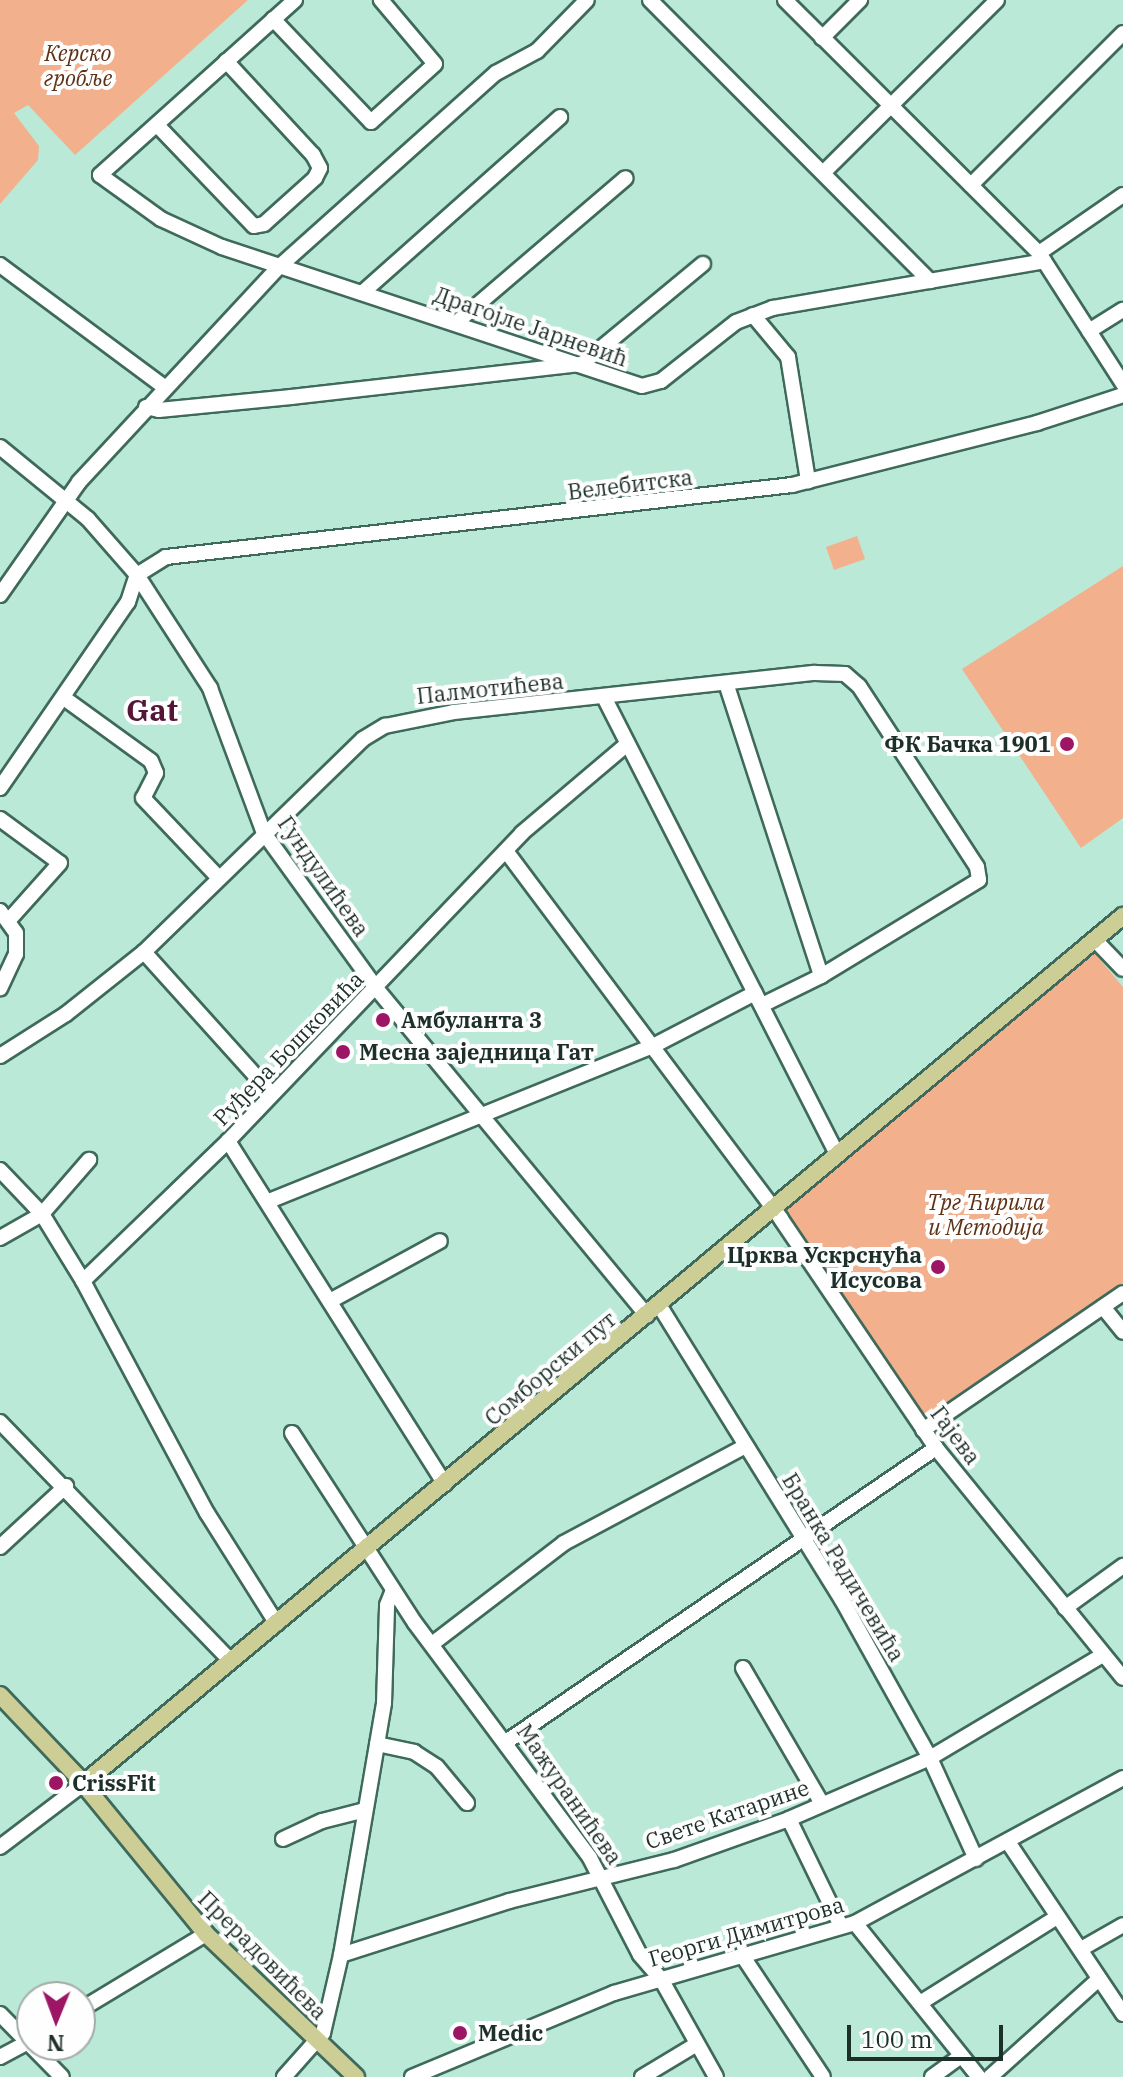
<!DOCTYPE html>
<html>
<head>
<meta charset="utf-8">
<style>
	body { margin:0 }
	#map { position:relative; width:1123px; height:2077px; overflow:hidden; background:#bae9d8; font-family:"IBM Plex Serif",serif }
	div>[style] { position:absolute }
	.green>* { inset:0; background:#f2b18c }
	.roads { filter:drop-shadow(2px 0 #3f6a5b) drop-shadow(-2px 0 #3f6a5b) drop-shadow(0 2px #3f6a5b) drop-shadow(0 -2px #3f6a5b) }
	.minor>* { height:14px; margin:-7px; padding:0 7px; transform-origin:7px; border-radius:7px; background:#fff }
	.major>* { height:16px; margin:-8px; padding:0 8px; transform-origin:8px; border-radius:8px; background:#ccce96 }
	.dots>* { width:22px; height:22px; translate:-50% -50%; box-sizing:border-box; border:4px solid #fefefe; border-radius:50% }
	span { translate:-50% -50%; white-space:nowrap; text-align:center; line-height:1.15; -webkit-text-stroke:8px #fefefe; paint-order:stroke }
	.park-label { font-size:22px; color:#5f3114; font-style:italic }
	.street-label { font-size:22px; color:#1d2f29 }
	.poi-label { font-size:22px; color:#1d2f29; font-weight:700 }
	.right { translate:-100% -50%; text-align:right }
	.left { translate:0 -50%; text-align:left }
	.district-label { font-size:30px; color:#541537; font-weight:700 }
	.north { position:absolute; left:16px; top:1981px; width:80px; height:80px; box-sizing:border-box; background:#fefefe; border:2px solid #a4aba9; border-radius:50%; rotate:181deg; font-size:22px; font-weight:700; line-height:32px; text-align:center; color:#1d2f29 }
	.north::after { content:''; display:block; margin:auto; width:28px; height:36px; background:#9d1666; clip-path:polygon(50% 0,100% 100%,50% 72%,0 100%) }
	.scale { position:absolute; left:847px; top:2025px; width:156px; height:36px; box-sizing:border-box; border:4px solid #1d2f29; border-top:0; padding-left:10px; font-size:24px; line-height:28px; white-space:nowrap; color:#1d2f29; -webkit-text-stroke:6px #fefefe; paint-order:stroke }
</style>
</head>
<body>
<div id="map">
	<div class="green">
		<i style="clip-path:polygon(0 0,248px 0,75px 155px,28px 105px,14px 113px,39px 146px,38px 160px,0 204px)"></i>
		<i style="clip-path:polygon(857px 536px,865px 559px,834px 570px,826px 547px)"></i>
		<i style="clip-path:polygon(1123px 566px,1123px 818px,1081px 848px,962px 669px)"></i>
		<i style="clip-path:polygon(1092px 950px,1123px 987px,1123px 1284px,923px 1424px,778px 1210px)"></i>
	</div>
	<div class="roads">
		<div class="minor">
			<i style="left:295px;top:0;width:262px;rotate:138.1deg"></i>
			<i style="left:100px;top:175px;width:75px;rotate:35.8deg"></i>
			<i style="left:161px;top:219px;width:67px;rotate:24.7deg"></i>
			<i style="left:222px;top:247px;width:442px;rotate:18.3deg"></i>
			<i style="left:642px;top:386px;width:20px;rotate:-15deg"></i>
			<i style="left:661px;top:381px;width:95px;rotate:-38.2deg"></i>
			<i style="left:736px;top:322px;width:40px;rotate:-21deg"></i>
			<i style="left:773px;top:308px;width:275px;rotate:-9.8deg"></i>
			<i style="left:650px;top:0;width:397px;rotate:45.1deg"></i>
			<i style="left:785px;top:0;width:359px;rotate:44.9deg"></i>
			<i style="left:1039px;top:253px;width:156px;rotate:57.3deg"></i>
			<i style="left:273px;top:19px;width:142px;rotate:46.4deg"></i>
			<i style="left:371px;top:122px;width:86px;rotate:-42.2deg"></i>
			<i style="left:435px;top:64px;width:84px;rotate:-130.2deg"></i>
			<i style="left:822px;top:38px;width:54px;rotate:-45deg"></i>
			<i style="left:157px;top:125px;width:140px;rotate:46.2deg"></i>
			<i style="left:254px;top:226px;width:10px;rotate:-11deg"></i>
			<i style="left:264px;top:224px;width:69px;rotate:-42deg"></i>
			<i style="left:315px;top:178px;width:11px;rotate:-63deg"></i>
			<i style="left:320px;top:168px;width:15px;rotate:-118deg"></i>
			<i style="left:313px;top:155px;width:128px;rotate:-132.8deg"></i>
			<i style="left:823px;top:173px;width:245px;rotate:-44.8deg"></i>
			<i style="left:971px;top:185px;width:215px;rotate:-45deg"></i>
			<i style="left:1039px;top:253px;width:102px;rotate:-34.6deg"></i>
			<i style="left:0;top:265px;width:204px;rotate:36.6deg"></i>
			<i style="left:362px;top:293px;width:265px;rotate:-41.6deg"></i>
			<i style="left:753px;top:315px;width:55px;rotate:50.2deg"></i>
			<i style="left:788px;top:357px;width:126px;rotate:80.8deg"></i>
			<i style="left:456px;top:323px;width:223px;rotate:-40.5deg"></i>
			<i style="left:1089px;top:331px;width:40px;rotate:-32deg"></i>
			<i style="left:146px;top:407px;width:13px;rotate:13deg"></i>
			<i style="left:159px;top:410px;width:133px;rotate:-5.6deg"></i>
			<i style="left:291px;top:397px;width:293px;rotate:-6.5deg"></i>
			<i style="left:582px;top:364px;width:157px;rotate:-39.6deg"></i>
			<i style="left:0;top:447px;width:114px;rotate:39.3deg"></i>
			<i style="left:88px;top:519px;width:74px;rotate:48.8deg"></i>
			<i style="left:137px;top:575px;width:135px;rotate:57.1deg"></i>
			<i style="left:210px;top:688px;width:155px;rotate:69.6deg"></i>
			<i style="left:264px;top:833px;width:191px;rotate:54.1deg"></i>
			<i style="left:376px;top:988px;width:425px;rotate:50.4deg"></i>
			<i style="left:0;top:595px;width:138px;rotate:-55deg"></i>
			<i style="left:79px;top:482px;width:296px;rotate:-47.1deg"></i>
			<i style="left:281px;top:265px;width:288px;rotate:-41.8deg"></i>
			<i style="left:496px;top:73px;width:47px;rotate:-28.2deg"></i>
			<i style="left:537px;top:51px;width:71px;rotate:-45.6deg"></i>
			<i style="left:726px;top:683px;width:308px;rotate:72deg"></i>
			<i style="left:604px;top:697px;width:513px;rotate:62.99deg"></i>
			<i style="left:64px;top:698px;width:107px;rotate:35.9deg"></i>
			<i style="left:151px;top:761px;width:13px;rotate:67deg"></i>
			<i style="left:156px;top:773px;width:28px;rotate:117deg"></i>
			<i style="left:143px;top:798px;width:109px;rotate:46.5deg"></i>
			<i style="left:0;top:788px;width:226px;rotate:-55.5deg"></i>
			<i style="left:128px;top:602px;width:28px;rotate:-72deg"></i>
			<i style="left:137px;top:575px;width:34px;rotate:-32deg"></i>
			<i style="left:166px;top:557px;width:630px;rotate:-6.56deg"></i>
			<i style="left:792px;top:485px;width:253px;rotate:-14.2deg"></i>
			<i style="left:1037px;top:423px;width:90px;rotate:-18deg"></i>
			<i style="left:0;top:819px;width:74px;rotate:36.3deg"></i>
			<i style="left:60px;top:863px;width:75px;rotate:131.8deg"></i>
			<i style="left:506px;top:851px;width:459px;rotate:53.2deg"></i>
			<i style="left:781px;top:1219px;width:277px;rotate:55.9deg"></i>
			<i style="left:936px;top:1448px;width:296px;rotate:50.9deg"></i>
			<i style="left:0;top:911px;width:27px;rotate:54deg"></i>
			<i style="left:16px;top:933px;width:21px;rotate:90deg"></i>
			<i style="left:16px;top:954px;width:38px;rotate:115deg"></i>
			<i style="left:1095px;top:940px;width:40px;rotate:46deg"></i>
			<i style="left:144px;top:952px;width:191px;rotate:48deg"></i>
			<i style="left:0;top:1056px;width:78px;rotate:-32.5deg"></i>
			<i style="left:66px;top:1014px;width:100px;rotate:-38.5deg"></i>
			<i style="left:144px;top:952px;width:305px;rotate:-44.2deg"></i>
			<i style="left:363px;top:739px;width:26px;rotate:-31deg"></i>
			<i style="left:385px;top:726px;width:70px;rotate:-11.5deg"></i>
			<i style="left:454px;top:712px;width:363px;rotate:-6.2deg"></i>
			<i style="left:815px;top:673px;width:30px;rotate:2deg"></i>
			<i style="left:845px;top:674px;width:18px;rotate:41deg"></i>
			<i style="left:859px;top:686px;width:216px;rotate:56.9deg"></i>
			<i style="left:977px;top:867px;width:13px;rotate:81deg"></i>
			<i style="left:979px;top:880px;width:185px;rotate:148.7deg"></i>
			<i style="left:821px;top:976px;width:66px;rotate:153.8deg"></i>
			<i style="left:228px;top:1141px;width:406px;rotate:57.7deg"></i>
			<i style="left:0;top:1170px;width:61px;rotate:46.3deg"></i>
			<i style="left:42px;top:1214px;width:79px;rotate:58.5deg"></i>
			<i style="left:83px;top:1281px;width:263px;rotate:61.9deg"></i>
			<i style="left:207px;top:1513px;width:131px;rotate:57.8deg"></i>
			<i style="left:269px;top:1201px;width:414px;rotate:-22deg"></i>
			<i style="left:653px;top:1046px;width:115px;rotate:-27.5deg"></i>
			<i style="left:0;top:1238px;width:48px;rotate:-29.7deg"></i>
			<i style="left:42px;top:1214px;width:72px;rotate:-49deg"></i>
			<i style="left:83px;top:1281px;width:202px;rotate:-44deg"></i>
			<i style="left:228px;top:1141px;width:426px;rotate:-46.3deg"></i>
			<i style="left:522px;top:833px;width:136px;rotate:-40.2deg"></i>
			<i style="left:330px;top:1301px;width:125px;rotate:-28.6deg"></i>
			<i style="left:659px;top:1305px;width:347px;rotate:58.2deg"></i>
			<i style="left:842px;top:1600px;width:181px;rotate:60.9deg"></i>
			<i style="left:930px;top:1758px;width:111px;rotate:65.5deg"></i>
			<i style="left:1103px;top:1307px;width:32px;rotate:51deg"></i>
			<i style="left:0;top:1422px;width:332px;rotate:46deg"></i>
			<i style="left:923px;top:1430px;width:242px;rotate:-34.4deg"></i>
			<i style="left:292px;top:1433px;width:226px;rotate:57.1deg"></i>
			<i style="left:415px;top:1623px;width:293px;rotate:53.3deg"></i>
			<i style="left:590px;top:1858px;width:109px;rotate:62.7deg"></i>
			<i style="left:640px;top:1955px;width:32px;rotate:49deg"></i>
			<i style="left:661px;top:1979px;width:112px;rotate:60.7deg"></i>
			<i style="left:0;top:1547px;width:90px;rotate:-42.7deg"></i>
			<i style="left:1065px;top:1608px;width:72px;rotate:-35.9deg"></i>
			<i style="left:432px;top:1644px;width:166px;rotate:-37.4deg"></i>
			<i style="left:564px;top:1543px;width:206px;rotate:-28.1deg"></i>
			<i style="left:743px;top:1668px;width:157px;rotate:59.8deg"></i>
			<i style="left:506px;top:1742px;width:521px;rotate:-34.36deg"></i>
			<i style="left:377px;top:1744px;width:38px;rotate:12deg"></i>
			<i style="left:414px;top:1752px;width:27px;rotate:33deg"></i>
			<i style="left:437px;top:1767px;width:47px;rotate:50.2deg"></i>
			<i style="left:789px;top:1819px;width:119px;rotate:64.1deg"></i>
			<i style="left:283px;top:1839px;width:43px;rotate:-24.8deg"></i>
			<i style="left:322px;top:1821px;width:44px;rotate:-14.3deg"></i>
			<i style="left:1008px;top:1842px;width:207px;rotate:56.2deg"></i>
			<i style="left:0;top:1847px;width:104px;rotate:-37.2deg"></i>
			<i style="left:855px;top:1923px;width:198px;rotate:51.2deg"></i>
			<i style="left:1081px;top:1949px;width:48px;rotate:-29.7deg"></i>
			<i style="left:341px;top:1955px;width:176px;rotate:-17.8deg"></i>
			<i style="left:509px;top:1901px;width:170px;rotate:-14deg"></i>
			<i style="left:674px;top:1860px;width:122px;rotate:-19.6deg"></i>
			<i style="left:789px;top:1819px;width:154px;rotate:-23.4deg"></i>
			<i style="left:930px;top:1758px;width:201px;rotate:-30.8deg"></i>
			<i style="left:742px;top:1955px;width:146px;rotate:56.4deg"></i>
			<i style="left:920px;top:2003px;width:162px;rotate:-32.1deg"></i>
			<i style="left:80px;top:2010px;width:147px;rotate:-31.1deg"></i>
			<i style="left:0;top:2014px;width:88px;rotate:45.5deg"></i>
			<i style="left:0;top:2057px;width:36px;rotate:-28deg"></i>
			<i style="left:284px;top:2077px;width:59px;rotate:-48.4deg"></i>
			<i style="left:323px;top:2033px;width:80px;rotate:-77deg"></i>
			<i style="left:341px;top:1955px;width:256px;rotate:-80.3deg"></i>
			<i style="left:384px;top:1703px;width:98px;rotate:-88.2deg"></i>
			<i style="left:387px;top:1605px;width:16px;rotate:-68deg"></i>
			<i style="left:412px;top:2077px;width:219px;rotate:-22.6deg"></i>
			<i style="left:614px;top:1993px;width:251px;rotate:-16.2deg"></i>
			<i style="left:855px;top:1923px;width:305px;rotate:-28.4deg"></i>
			<i style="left:642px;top:2077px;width:64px;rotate:-31deg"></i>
			<i style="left:932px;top:2077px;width:36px;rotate:-36deg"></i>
			<i style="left:990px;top:2077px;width:147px;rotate:-42deg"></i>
		</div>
		<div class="major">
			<i style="left:0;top:1695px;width:110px;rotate:46.5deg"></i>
			<i style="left:76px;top:1775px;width:205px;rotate:50.7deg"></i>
			<i style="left:206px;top:1934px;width:207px;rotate:43.6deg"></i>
			<i style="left:83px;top:1784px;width:1355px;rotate:-39.85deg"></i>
		</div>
	</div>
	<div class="dots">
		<i style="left:1067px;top:744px;background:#9d1666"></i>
		<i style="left:383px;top:1020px;background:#9d1666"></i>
		<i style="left:343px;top:1052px;background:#9d1666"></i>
		<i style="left:938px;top:1267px;background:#9d1666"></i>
		<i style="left:56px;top:1783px;background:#9d1666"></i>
		<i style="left:460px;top:2033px;background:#9d1666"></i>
	</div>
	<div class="park-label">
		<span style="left:78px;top:65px">Керско<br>гробље</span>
		<span style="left:986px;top:1214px">Трг Ћирила<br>и Методија</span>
	</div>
	<div class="street-label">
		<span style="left:531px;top:326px;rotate:19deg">Драгојле Јарневић</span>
		<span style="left:630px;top:484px;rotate:-7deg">Велебитска</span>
		<span style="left:490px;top:688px;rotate:-6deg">Палмотићева</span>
		<span style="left:324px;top:876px;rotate:55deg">Гундулићева</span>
		<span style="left:288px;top:1048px;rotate:-46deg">Руђера Бошковића</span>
		<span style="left:550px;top:1368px;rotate:-40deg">Сомборски пут</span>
		<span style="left:956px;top:1435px;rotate:53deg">Гајева</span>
		<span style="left:844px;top:1567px;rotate:59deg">Бранка Радичевића</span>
		<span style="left:570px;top:1794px;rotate:55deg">Мажуранићева</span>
		<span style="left:727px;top:1814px;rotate:-19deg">Свете Катарине</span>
		<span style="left:746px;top:1931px;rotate:-16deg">Георги Димитрова</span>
		<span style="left:263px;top:1955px;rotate:45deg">Прерадовићева</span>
	</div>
	<div class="poi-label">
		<span class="right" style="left:1051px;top:744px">ФК Бачка 1901</span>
		<span class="left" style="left:401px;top:1020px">Амбуланта 3</span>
		<span class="left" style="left:359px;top:1052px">Месна заједница Гат</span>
		<span class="right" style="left:922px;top:1267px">Црква Ускрснућа<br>Исусова</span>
		<span class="left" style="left:72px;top:1783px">CrissFit</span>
		<span class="left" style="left:478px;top:2033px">Medic</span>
	</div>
	<div class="district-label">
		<span style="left:152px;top:710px">Gat</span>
	</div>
	<div class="north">N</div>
	<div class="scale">100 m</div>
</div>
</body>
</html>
